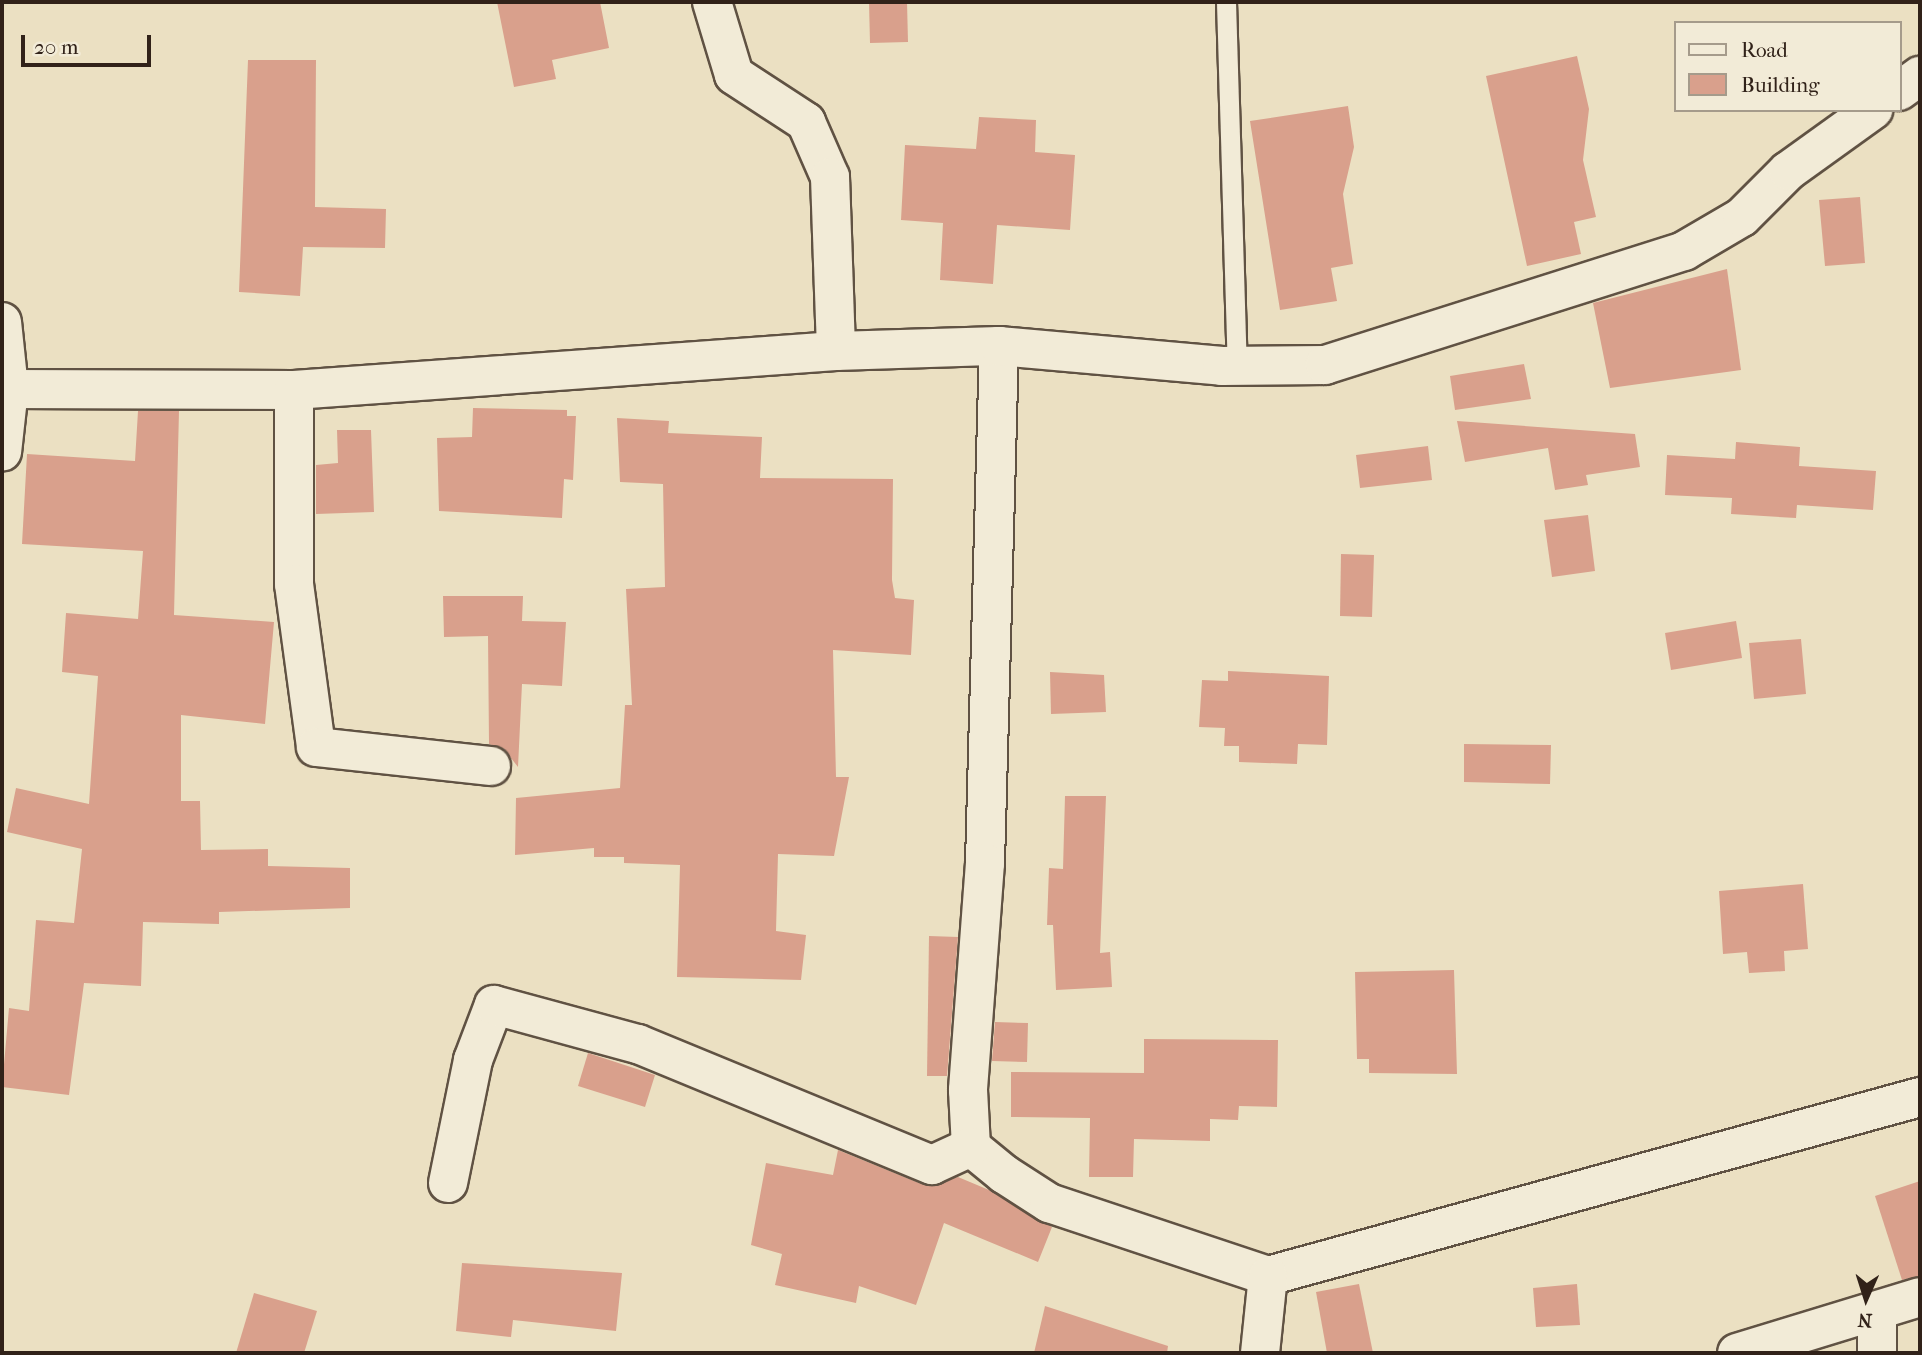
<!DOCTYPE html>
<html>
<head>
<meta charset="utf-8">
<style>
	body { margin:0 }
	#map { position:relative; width:1922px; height:1355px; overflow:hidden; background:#ebe0c2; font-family:"IM FELL French Canon",serif }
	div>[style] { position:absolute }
	.building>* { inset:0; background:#d9a08c }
	.roads { filter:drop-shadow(2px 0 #605243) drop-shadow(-2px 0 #605243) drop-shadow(0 2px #605243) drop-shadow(0 -2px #605243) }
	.lane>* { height:19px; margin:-9.5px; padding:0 9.5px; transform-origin:9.5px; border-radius:9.5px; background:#f2ebd7 }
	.street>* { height:38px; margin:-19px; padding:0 19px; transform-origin:19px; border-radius:19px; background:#f2ebd7 }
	span { translate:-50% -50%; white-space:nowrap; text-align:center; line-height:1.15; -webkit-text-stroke:6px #f2ebd7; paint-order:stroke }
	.frame { position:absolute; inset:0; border:4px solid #312219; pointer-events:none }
	.legend { position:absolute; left:1674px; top:21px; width:228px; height:91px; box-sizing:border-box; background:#f2ebd7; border:2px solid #a59b8b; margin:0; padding:9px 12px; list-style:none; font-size:21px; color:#312219 }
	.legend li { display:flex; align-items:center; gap:14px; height:35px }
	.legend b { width:35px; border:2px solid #a59b8b }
	.north { position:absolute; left:1831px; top:1264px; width:70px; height:70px; -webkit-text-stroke:5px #f2ebd7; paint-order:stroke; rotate:183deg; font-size:19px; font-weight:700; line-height:28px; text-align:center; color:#312219 }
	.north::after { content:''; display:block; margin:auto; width:24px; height:32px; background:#312219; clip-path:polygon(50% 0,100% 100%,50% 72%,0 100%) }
	.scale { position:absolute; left:21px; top:35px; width:130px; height:32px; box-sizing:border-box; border:4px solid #312219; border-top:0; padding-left:9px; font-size:21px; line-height:24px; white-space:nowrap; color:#312219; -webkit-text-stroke:5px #f2ebd7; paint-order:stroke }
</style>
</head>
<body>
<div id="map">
	<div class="building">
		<i style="clip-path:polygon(497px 2px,600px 2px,609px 48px,552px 60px,556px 79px,514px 87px)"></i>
		<i style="clip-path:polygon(869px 2px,907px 2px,908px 42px,870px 43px)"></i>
		<i style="clip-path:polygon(1577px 56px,1589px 109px,1583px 160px,1596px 217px,1574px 222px,1581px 254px,1527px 266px,1486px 76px)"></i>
		<i style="clip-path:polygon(248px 60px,316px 60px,315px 207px,386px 209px,385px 248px,303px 247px,300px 296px,239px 292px)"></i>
		<i style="clip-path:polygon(1348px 106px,1354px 147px,1343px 194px,1353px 264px,1331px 268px,1337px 301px,1280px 310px,1250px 121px)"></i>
		<i style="clip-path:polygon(979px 117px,1036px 120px,1035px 152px,1075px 155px,1070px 230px,997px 225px,993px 284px,940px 280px,943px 223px,901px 220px,905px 145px,976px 149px)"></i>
		<i style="clip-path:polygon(1860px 197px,1865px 263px,1825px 266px,1819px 200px)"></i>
		<i style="clip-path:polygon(1727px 269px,1741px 370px,1610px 388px,1593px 303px)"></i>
		<i style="clip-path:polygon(1524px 364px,1531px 399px,1455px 410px,1450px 376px)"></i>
		<i style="clip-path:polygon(473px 408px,567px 410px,567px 416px,576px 416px,573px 480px,564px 479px,562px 518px,439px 511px,437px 438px,472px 437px)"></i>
		<i style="clip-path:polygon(138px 411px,179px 411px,174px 615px,274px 622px,265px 724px,181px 715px,181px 801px,200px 801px,201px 850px,268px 849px,268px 866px,350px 868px,350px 908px,219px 912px,219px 924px,143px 922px,141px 986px,84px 983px,69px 1095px,2px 1087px,9px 1008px,29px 1011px,36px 920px,74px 923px,82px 849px,7px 832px,16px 788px,89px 804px,98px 676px,62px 672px,66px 613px,138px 619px,143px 551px,22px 544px,27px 454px,135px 461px)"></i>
		<i style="clip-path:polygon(617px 418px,669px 421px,668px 433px,762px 437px,760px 478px,893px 479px,892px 580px,895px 598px,914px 600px,911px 655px,833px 650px,836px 777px,849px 777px,834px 856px,778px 854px,776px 931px,806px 935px,801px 980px,677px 977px,680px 865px,624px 863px,624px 857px,594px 857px,594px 848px,515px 855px,516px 798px,620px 788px,625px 705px,632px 705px,626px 589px,665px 587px,663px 484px,620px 482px)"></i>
		<i style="clip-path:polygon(1457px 421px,1635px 434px,1640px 467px,1586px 475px,1588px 485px,1555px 490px,1548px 448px,1465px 462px)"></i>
		<i style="clip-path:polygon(337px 430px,371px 430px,374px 512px,316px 514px,316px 465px,338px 463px)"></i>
		<i style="clip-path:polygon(1736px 442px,1800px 447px,1799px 466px,1876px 471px,1873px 510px,1797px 505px,1796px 518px,1731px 514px,1732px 498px,1665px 495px,1667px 455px,1735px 459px)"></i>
		<i style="clip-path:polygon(1428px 446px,1432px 480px,1360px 488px,1356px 455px)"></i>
		<i style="clip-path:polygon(1588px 515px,1595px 571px,1552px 577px,1544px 520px)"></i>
		<i style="clip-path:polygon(1341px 554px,1374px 555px,1372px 617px,1340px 616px)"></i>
		<i style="clip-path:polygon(443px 596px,523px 596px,522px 621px,566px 622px,562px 686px,522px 684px,518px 767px,504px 749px,489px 744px,488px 636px,444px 637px)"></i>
		<i style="clip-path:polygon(1736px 621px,1742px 658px,1671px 670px,1665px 633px)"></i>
		<i style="clip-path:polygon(1801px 639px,1806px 694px,1754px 699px,1749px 643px)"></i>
		<i style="clip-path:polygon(1228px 671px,1329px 676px,1327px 745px,1298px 744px,1297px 764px,1239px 762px,1239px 746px,1224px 746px,1225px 728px,1199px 727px,1202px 680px,1228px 681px)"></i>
		<i style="clip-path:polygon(1050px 672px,1104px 675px,1106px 712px,1051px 714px)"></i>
		<i style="clip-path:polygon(1464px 744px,1551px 745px,1550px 784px,1464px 782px)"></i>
		<i style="clip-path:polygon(1065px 796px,1106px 796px,1100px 953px,1110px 952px,1112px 987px,1056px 990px,1053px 925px,1047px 925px,1049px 868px,1063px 869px)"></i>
		<i style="clip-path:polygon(1803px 884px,1808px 949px,1784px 951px,1785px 971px,1749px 973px,1747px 952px,1723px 954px,1719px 891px)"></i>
		<i style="clip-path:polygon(929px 936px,958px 937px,947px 1076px,927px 1076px)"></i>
		<i style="clip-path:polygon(1454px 970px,1457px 1074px,1369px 1073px,1369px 1059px,1357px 1059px,1355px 972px)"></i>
		<i style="clip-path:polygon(995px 1022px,1028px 1023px,1027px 1062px,992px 1061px)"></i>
		<i style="clip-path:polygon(1144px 1039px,1278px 1040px,1277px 1107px,1239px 1106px,1238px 1120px,1210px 1119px,1210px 1141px,1134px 1139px,1133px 1177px,1089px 1177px,1090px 1118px,1011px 1117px,1011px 1072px,1144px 1073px)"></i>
		<i style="clip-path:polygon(588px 1053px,655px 1075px,645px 1107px,578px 1086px)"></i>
		<i style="clip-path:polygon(838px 1150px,924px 1185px,958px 1177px,989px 1190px,1052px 1227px,1038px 1262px,944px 1223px,916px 1305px,859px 1286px,856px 1303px,775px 1285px,782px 1254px,751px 1245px,766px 1163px,833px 1175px)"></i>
		<i style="clip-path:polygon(1920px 1181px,1920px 1276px,1902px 1280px,1875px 1196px)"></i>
		<i style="clip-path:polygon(462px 1263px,622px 1273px,616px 1331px,513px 1320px,511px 1337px,456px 1331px)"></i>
		<i style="clip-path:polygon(1359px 1284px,1373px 1353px,1327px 1353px,1316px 1292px)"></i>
		<i style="clip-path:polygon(1577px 1284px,1580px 1325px,1536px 1327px,1533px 1288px)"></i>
		<i style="clip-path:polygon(254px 1293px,317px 1311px,304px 1353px,236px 1353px)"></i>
		<i style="clip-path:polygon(1045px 1306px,1168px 1346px,1167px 1353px,1034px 1353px)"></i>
	</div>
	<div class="roads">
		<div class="lane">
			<i style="left:1226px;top:2px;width:364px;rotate:88.3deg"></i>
		</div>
		<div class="street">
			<i style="left:712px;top:2px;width:76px;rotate:73.2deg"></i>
			<i style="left:734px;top:75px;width:86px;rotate:33.1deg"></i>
			<i style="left:806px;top:122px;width:60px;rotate:66.4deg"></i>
			<i style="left:830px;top:177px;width:174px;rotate:88deg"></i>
			<i style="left:1899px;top:91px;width:26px;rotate:-36deg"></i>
			<i style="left:2px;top:322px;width:67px;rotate:84deg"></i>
			<i style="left:9px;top:389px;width:63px;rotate:96.3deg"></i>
			<i style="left:999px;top:346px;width:517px;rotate:91.55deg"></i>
			<i style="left:985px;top:863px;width:228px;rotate:94.3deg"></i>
			<i style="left:968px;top:1090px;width:57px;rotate:87deg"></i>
			<i style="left:971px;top:1147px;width:43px;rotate:39.3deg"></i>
			<i style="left:1004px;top:1174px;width:54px;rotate:32.8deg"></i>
			<i style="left:1049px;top:1203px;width:231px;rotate:18.4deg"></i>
			<i style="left:1268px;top:1276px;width:676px;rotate:-15.35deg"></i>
			<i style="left:9px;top:389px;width:285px;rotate:0.2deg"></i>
			<i style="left:294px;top:390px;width:543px;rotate:-4.12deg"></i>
			<i style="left:836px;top:351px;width:163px;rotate:-1.8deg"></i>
			<i style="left:999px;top:346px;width:224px;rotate:5.1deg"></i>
			<i style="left:1222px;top:366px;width:103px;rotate:-0.6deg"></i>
			<i style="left:1325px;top:365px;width:377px;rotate:-17.6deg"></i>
			<i style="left:1684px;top:251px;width:67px;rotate:-30.4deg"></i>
			<i style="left:1742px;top:217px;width:65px;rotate:-45deg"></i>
			<i style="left:1788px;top:171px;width:105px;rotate:-35.7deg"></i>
			<i style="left:294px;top:390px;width:194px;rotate:90deg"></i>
			<i style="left:294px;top:584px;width:164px;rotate:82.3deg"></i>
			<i style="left:316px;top:747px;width:176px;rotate:6.2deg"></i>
			<i style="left:448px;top:1183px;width:126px;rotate:-78.5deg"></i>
			<i style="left:473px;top:1060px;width:59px;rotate:-69.1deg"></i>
			<i style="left:494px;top:1005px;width:149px;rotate:15.2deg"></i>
			<i style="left:638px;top:1044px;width:318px;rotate:22.4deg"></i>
			<i style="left:932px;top:1165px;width:43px;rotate:-24.8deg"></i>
			<i style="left:1877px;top:1311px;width:42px;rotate:90deg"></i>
			<i style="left:1260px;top:1353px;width:77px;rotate:-84.1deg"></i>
			<i style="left:1737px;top:1353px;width:191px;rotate:-17deg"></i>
		</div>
	</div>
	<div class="frame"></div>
	<ul class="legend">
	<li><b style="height:9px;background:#f2ebd7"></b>Road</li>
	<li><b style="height:19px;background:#d9a08c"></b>Building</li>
	</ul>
	<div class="north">N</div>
	<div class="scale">20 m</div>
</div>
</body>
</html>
